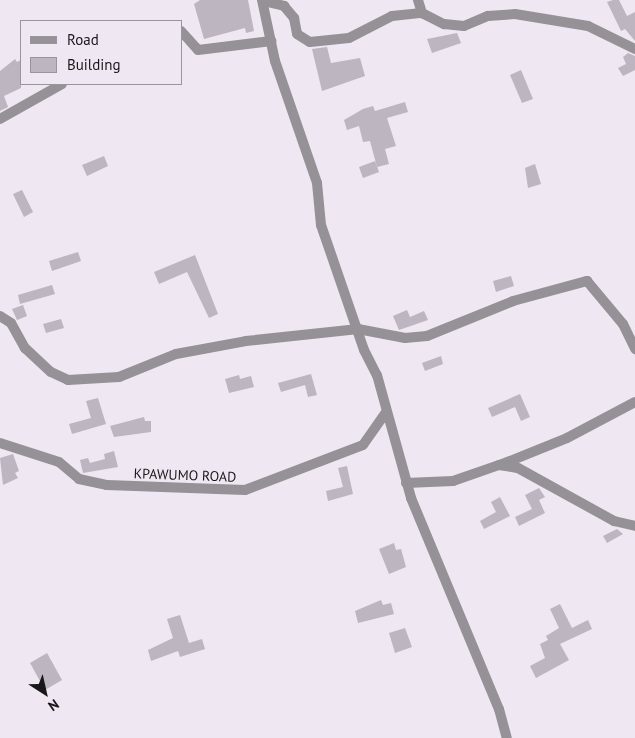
<!DOCTYPE html>
<html>
<head>
<meta charset="utf-8">
<style>
	body { margin:0 }
	#map { position:relative; width:635px; height:738px; overflow:hidden; background:#efe7f1; font-family:"PT Sans",sans-serif }
	div>[style] { position:absolute }
	.building>* { inset:0; background:#bdb5bf }
	.minor>* { height:10px; margin:-5px; padding:0 5px; transform-origin:5px; border-radius:5px; background:#959196 }
	span { translate:-50% -50%; white-space:nowrap; text-align:center; line-height:1.15; -webkit-text-stroke:4px #efe7f1; paint-order:stroke }
	.street-label { font-size:14px; color:#1a171a }
	.legend { position:absolute; left:20px; top:20px; width:162px; height:65px; box-sizing:border-box; background:#efe7f1; border:1px solid #9a949b; margin:0; padding:6px 9px; list-style:none; font-size:15px; color:#1a171a }
	.legend li { display:flex; align-items:center; gap:10px; height:25px }
	.legend b { width:25px; border:1px solid #9a949b }
	.north { position:absolute; left:20px; top:668px; width:50px; height:50px; -webkit-text-stroke:4px #efe7f1; paint-order:stroke; rotate:145deg; font-size:14px; font-weight:700; line-height:20px; text-align:center; color:#1a171a }
	.north::after { content:''; display:block; margin:auto; width:18px; height:22px; background:#1a171a; clip-path:polygon(50% 0,100% 100%,50% 72%,0 100%) }
</style>
</head>
<body>
<div id="map">
	<div class="building">
		<i style="clip-path:polygon(200px 0,248px 0,254px 31px,246px 33px,245px 28px,204px 39px,194px 4px)"></i>
		<i style="clip-path:polygon(613px 0,619px 0,627px 16px,635px 12px,635px 41px,625px 29px,621px 31px,607px 2px)"></i>
		<i style="clip-path:polygon(457px 33px,461px 43px,432px 53px,427px 39px)"></i>
		<i style="clip-path:polygon(327px 47px,331px 63px,360px 58px,365px 76px,322px 91px,312px 49px)"></i>
		<i style="clip-path:polygon(628px 53px,635px 56px,635px 70px,623px 76px,618px 68px,626px 64px,623px 57px)"></i>
		<i style="clip-path:polygon(15px 59px,17px 62px,21px 60px,21px 88px,4px 96px,8px 107px,0 111px,0 71px)"></i>
		<i style="clip-path:polygon(521px 70px,533px 99px,522px 103px,510px 75px)"></i>
		<i style="clip-path:polygon(405px 102px,408px 112px,387px 118px,396px 146px,385px 149px,389px 164px,377px 167px,370px 141px,363px 142px,359px 126px,347px 130px,344px 120px,363px 109px,373px 106px,375px 111px)"></i>
		<i style="clip-path:polygon(104px 156px,108px 166px,87px 176px,82px 165px)"></i>
		<i style="clip-path:polygon(375px 161px,379px 172px,363px 178px,359px 167px)"></i>
		<i style="clip-path:polygon(535px 164px,541px 184px,528px 188px,525px 168px)"></i>
		<i style="clip-path:polygon(22px 190px,33px 212px,24px 217px,13px 194px)"></i>
		<i style="clip-path:polygon(78px 252px,81px 261px,52px 271px,49px 261px)"></i>
		<i style="clip-path:polygon(195px 255px,218px 314px,209px 318px,187px 272px,159px 284px,154px 272px)"></i>
		<i style="clip-path:polygon(511px 276px,514px 286px,496px 292px,493px 281px)"></i>
		<i style="clip-path:polygon(52px 285px,55px 294px,20px 304px,18px 295px)"></i>
		<i style="clip-path:polygon(23px 305px,27px 316px,17px 320px,12px 309px)"></i>
		<i style="clip-path:polygon(407px 310px,410px 317px,424px 311px,428px 320px,399px 330px,393px 316px)"></i>
		<i style="clip-path:polygon(61px 319px,64px 328px,46px 333px,43px 324px)"></i>
		<i style="clip-path:polygon(441px 356px,443px 364px,425px 371px,422px 363px)"></i>
		<i style="clip-path:polygon(311px 374px,317px 395px,308px 397px,305px 385px,281px 392px,278px 383px)"></i>
		<i style="clip-path:polygon(239px 375px,240px 379px,251px 376px,254px 387px,229px 393px,225px 379px)"></i>
		<i style="clip-path:polygon(520px 394px,530px 417px,521px 421px,515px 407px,492px 417px,488px 408px)"></i>
		<i style="clip-path:polygon(98px 398px,106px 424px,72px 434px,69px 424px,91px 418px,86px 401px)"></i>
		<i style="clip-path:polygon(144px 417px,145px 421px,151px 421px,151px 432px,114px 437px,110px 426px)"></i>
		<i style="clip-path:polygon(114px 451px,118px 467px,83px 473px,80px 460px,88px 458px,90px 463px,105px 459px,104px 454px)"></i>
		<i style="clip-path:polygon(13px 454px,19px 471px,15px 473px,18px 478px,3px 485px,0 458px)"></i>
		<i style="clip-path:polygon(347px 466px,353px 494px,328px 501px,326px 491px,343px 487px,338px 468px)"></i>
		<i style="clip-path:polygon(539px 488px,545px 497px,539px 500px,545px 513px,519px 526px,515px 517px,532px 509px,525px 495px)"></i>
		<i style="clip-path:polygon(500px 497px,510px 516px,484px 529px,480px 521px,496px 512px,491px 502px)"></i>
		<i style="clip-path:polygon(617px 529px,623px 534px,607px 543px,603px 536px)"></i>
		<i style="clip-path:polygon(394px 543px,396px 550px,401px 549px,406px 567px,389px 574px,379px 549px)"></i>
		<i style="clip-path:polygon(381px 600px,383px 605px,391px 603px,394px 614px,358px 623px,355px 611px)"></i>
		<i style="clip-path:polygon(560px 604px,572px 628px,588px 620px,592px 629px,560px 644px,569px 660px,536px 678px,530px 666px,545px 658px,540px 644px,548px 640px,546px 636px,559px 628px,550px 609px)"></i>
		<i style="clip-path:polygon(180px 615px,189px 643px,202px 639px,205px 649px,180px 657px,178px 651px,151px 661px,148px 650px,173px 638px,167px 619px)"></i>
		<i style="clip-path:polygon(405px 628px,412px 647px,395px 653px,389px 633px)"></i>
		<i style="clip-path:polygon(47px 653px,62px 680px,45px 690px,30px 663px)"></i>
	</div>
	<div class="minor">
		<i style="left:262px;top:0;width:62px;rotate:78deg"></i>
		<i style="left:275px;top:61px;width:129px;rotate:71deg"></i>
		<i style="left:317px;top:183px;width:42px;rotate:84.6deg"></i>
		<i style="left:321px;top:225px;width:132px;rotate:71deg"></i>
		<i style="left:364px;top:350px;width:28px;rotate:63deg"></i>
		<i style="left:377px;top:375px;width:128px;rotate:74.5deg"></i>
		<i style="left:411px;top:498px;width:229px;rotate:67.4deg"></i>
		<i style="left:499px;top:709px;width:30px;rotate:75deg"></i>
		<i style="left:418px;top:0;width:14px;rotate:73deg"></i>
		<i style="left:263px;top:1px;width:22px;rotate:13deg"></i>
		<i style="left:284px;top:6px;width:16px;rotate:50deg"></i>
		<i style="left:294px;top:18px;width:16px;rotate:79deg"></i>
		<i style="left:297px;top:34px;width:15px;rotate:32deg"></i>
		<i style="left:310px;top:42px;width:39px;rotate:-6deg"></i>
		<i style="left:349px;top:38px;width:48px;rotate:-27.1deg"></i>
		<i style="left:392px;top:16px;width:30px;rotate:-6deg"></i>
		<i style="left:422px;top:13px;width:25px;rotate:27deg"></i>
		<i style="left:444px;top:24px;width:20px;rotate:6deg"></i>
		<i style="left:464px;top:26px;width:26px;rotate:-23deg"></i>
		<i style="left:488px;top:16px;width:27px;rotate:-4deg"></i>
		<i style="left:515px;top:14px;width:74px;rotate:9.3deg"></i>
		<i style="left:588px;top:26px;width:52px;rotate:26.1deg"></i>
		<i style="left:181px;top:31px;width:25px;rotate:48deg"></i>
		<i style="left:198px;top:50px;width:74px;rotate:-7deg"></i>
		<i style="left:0;top:119px;width:71px;rotate:-29.4deg"></i>
		<i style="left:0;top:316px;width:13px;rotate:32deg"></i>
		<i style="left:11px;top:323px;width:29px;rotate:61deg"></i>
		<i style="left:25px;top:348px;width:35px;rotate:43deg"></i>
		<i style="left:51px;top:372px;width:19px;rotate:25deg"></i>
		<i style="left:68px;top:380px;width:51px;rotate:-3.4deg"></i>
		<i style="left:119px;top:377px;width:61px;rotate:-22deg"></i>
		<i style="left:176px;top:354px;width:71px;rotate:-10.5deg"></i>
		<i style="left:246px;top:341px;width:113px;rotate:-6.1deg"></i>
		<i style="left:358px;top:329px;width:48px;rotate:10.8deg"></i>
		<i style="left:405px;top:338px;width:22px;rotate:-5deg"></i>
		<i style="left:427px;top:336px;width:93px;rotate:-22.1deg"></i>
		<i style="left:513px;top:301px;width:77px;rotate:-15.1deg"></i>
		<i style="left:587px;top:281px;width:56px;rotate:50.1deg"></i>
		<i style="left:623px;top:324px;width:28px;rotate:64deg"></i>
		<i style="left:0;top:443px;width:62px;rotate:17.9deg"></i>
		<i style="left:59px;top:462px;width:26px;rotate:40deg"></i>
		<i style="left:79px;top:479px;width:29px;rotate:12deg"></i>
		<i style="left:107px;top:485px;width:138px;rotate:2.1deg"></i>
		<i style="left:245px;top:490px;width:126px;rotate:-20.9deg"></i>
		<i style="left:363px;top:445px;width:39px;rotate:-55deg"></i>
		<i style="left:500px;top:465px;width:72px;rotate:-21.9deg"></i>
		<i style="left:567px;top:438px;width:77px;rotate:-27.9deg"></i>
		<i style="left:406px;top:483px;width:47px;rotate:-2.4deg"></i>
		<i style="left:453px;top:481px;width:49px;rotate:-19.2deg"></i>
		<i style="left:499px;top:465px;width:19px;rotate:9deg"></i>
		<i style="left:518px;top:468px;width:110px;rotate:28.9deg"></i>
		<i style="left:614px;top:521px;width:22px;rotate:13deg"></i>
	</div>
	<div class="street-label">
		<span style="left:185px;top:475px;rotate:2deg">KPAWUMO ROAD</span>
	</div>
	<ul class="legend">
	<li><b style="height:6px;background:#959196"></b>Road</li>
	<li><b style="height:14px;background:#bdb5bf"></b>Building</li>
	</ul>
	<div class="north">N</div>
</div>
</body>
</html>
